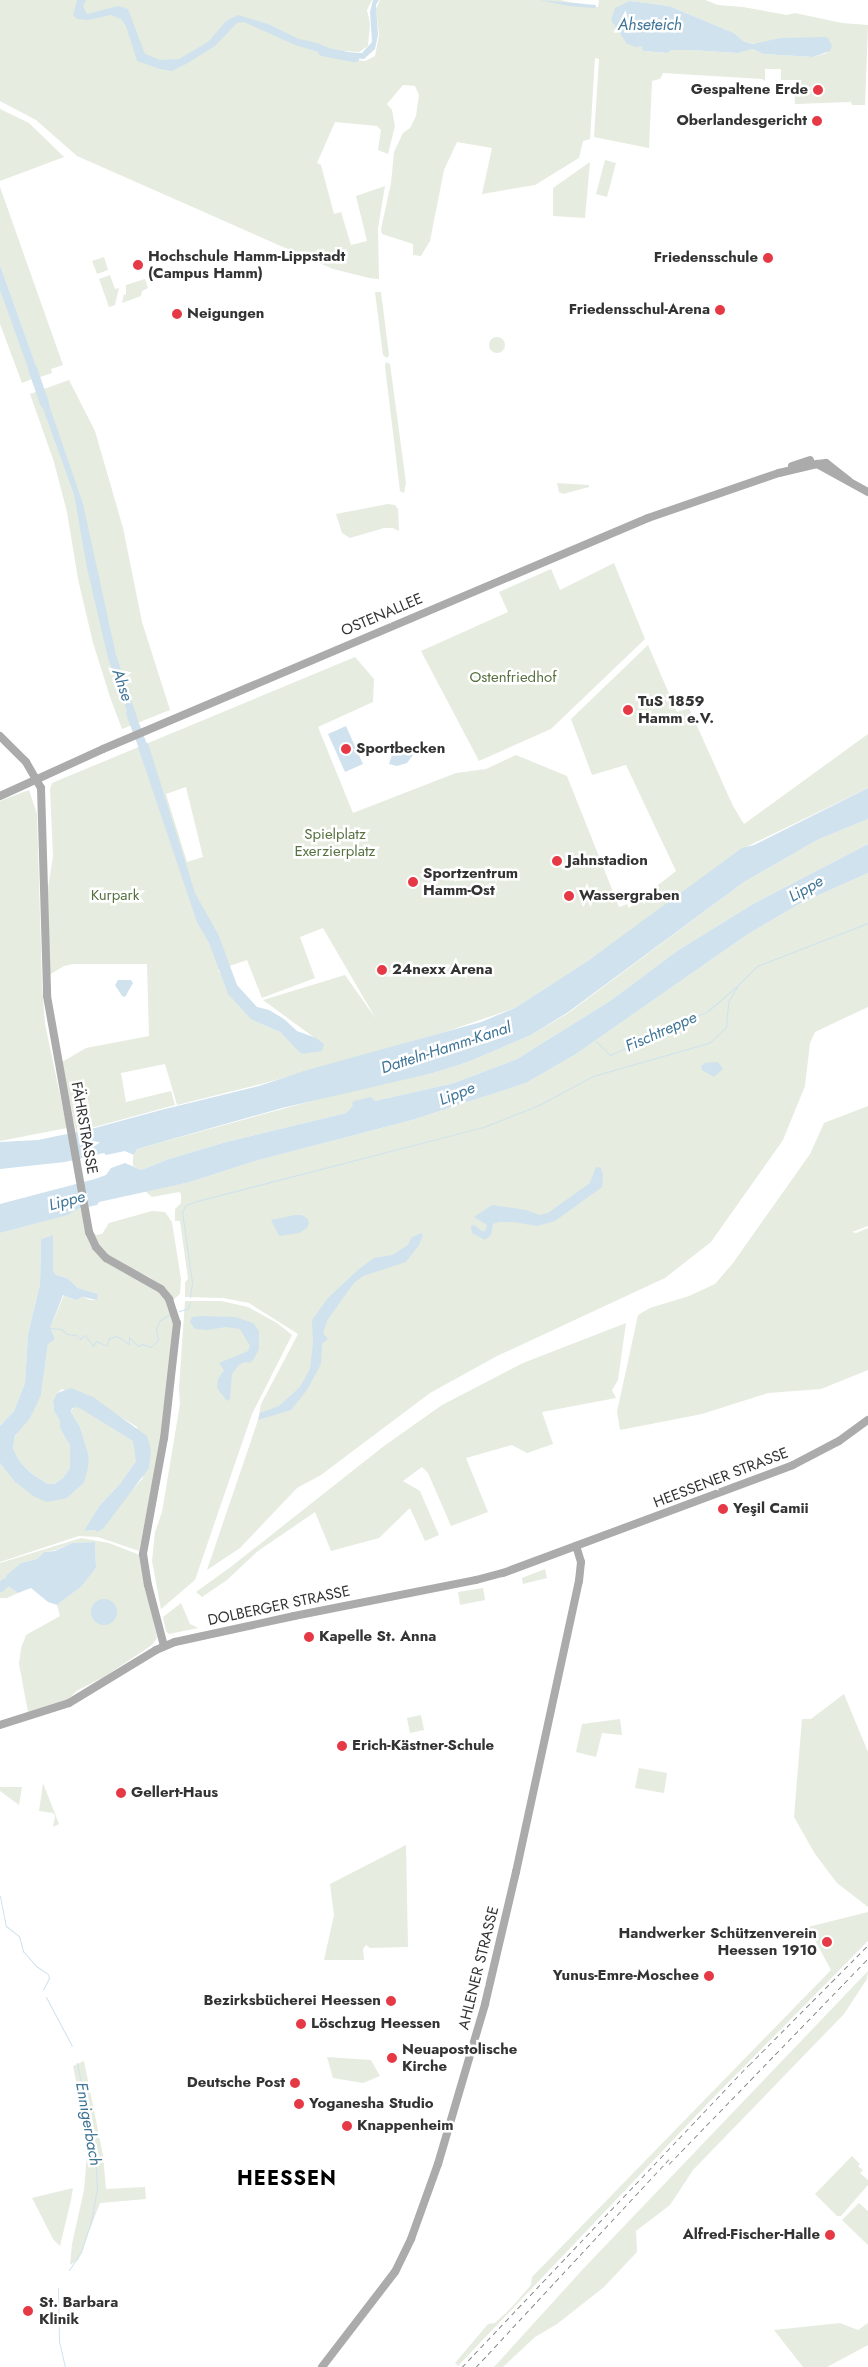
<!DOCTYPE html>
<html>
<head>
<meta charset="utf-8">
<style>
	body { margin:0 }
	#map { position:relative; width:868px; height:2367px; overflow:hidden; background:#fff; font-family:Jost,sans-serif }
	div>[style] { position:absolute }
	.green>* { inset:0; background:#e6ecdf }
	.round { border-radius:50% }
	.water>* { inset:0; background:#cfe2ee }
	.stream>* { height:1px; margin:-0.5px; padding:0 0.5px; transform-origin:0.5px; border-radius:0.5px; background:#cfe2ee }
	.river>* { height:9px; margin:-4.5px; padding:0 4.5px; transform-origin:4.5px; border-radius:4.5px; background:#cfe2ee }
	.major>* { height:8px; margin:-4px; padding:0 4px; transform-origin:4px; border-radius:4px; background:#ababab }
	.rail>* { height:1px; margin-top:-0.5px; transform-origin:0; background:repeating-linear-gradient(90deg,#888 0 5px,transparent 0 9px) }
	.dots>* { width:14px; height:14px; translate:-50% -50%; box-sizing:border-box; border:2px solid #fff; border-radius:50% }
	span { translate:-50% -50%; white-space:nowrap; text-align:center; line-height:1.15; -webkit-text-stroke:5px #fff; paint-order:stroke }
	.poi-label { font-size:15px; color:#333; font-weight:700 }
	.right { translate:-100% -50%; text-align:right }
	.left { translate:0 -50%; text-align:left }
	.street-label { font-size:15px; color:#333 }
	.park-label { font-size:15px; color:#56703f }
	.water-label { font-size:16px; color:#3f7597; font-style:italic }
	.district-label { font-size:20px; color:#000; font-weight:700; letter-spacing:1px }
</style>
</head>
<body>
<div id="map">
	<div class="green">
		<i style="clip-path:polygon(evenodd,0 0,372px 0,367px 10px,370px 24px,368px 46px,359px 52px,343px 51px,342px 58px,365px 61px,375px 56px,379px 35px,376px 9px,380px 0,559px 0,598px 7px,599px 0,705px 0,718px 5px,743px 7px,787px 15px,795px 13px,842px 23px,868px 25px,865px 105px,852px 105px,851px 102px,795px 104px,794px 80px,781px 80px,781px 69px,765px 69px,765px 81px,762px 79px,663px 73px,660px 79px,652px 81px,649px 148px,594px 137px,599px 59px,595px 58px,590px 139px,583px 141px,579px 158px,535px 185px,482px 194px,492px 148px,457px 142px,444px 170px,430px 241px,421px 256px,413px 255px,413px 244px,382px 234px,381px 229px,391px 183px,394px 152px,403px 133px,410px 128px,416px 116px,419px 95px,415px 86px,403px 85px,387px 104px,392px 110px,395px 126px,388px 154px,378px 150px,381px 130px,377px 126px,335px 122px,317px 163px,321px 165px,334px 214px,341px 212px,351px 245px,367px 241px,356px 196px,385px 186px,378px 228px,379px 279px,369px 278px,333px 269px,77px 156px,36px 120px,0 101px,0 0,630px 1px,669px 6px,734px 33px,743px 41px,754px 44px,824px 37px,827px 53px,813px 57px,763px 54px,753px 49px,738px 53px,691px 50px,672px 50px,667px 53px,643px 51px,641px 46px,627px 44px,630px 1px)"></i>
		<i style="clip-path:polygon(0 109px,29px 123px,64px 157px,0 181px)"></i>
		<i style="clip-path:polygon(605px 160px,616px 163px,607px 197px,596px 194px)"></i>
		<i style="clip-path:polygon(590px 162px,585px 218px,553px 216px,553px 188px)"></i>
		<i style="clip-path:polygon(0 187px,63px 365px,51px 369px,52px 373px,40px 377px,0 265px)"></i>
		<i style="clip-path:polygon(104px 257px,108px 270px,97px 274px,92px 261px)"></i>
		<i style="clip-path:polygon(110px 275px,115px 289px,119px 288px,115px 305px,109px 307px,99px 279px)"></i>
		<i style="clip-path:polygon(145px 279px,148px 288px,142px 291px,141px 296px,122px 303px,124px 294px,126px 295px,126px 285px)"></i>
		<i style="clip-path:polygon(0 285px,32px 379px,22px 383px,0 324px)"></i>
		<i style="clip-path:polygon(375px 292px,381px 292px,389px 355px,387px 358px,383px 355px)"></i>
		<i class="round" style="left:489px;top:337px;width:16px;height:16px"></i>
		<i style="clip-path:polygon(386px 362px,390px 364px,406px 483px,404px 493px,400px 491px,385px 366px)"></i>
		<i style="clip-path:polygon(69px 380px,95px 431px,123px 528px,142px 622px,170px 710px,122px 729px,110px 697px,93px 643px,78px 579px,67px 512px,54px 462px,30px 394px)"></i>
		<i style="clip-path:polygon(557px 483px,589px 485px,589px 487px,563px 494px,559px 492px)"></i>
		<i style="clip-path:polygon(388px 504px,395px 505px,398px 509px,399px 531px,393px 528px,384px 528px,350px 538px,342px 533px,336px 514px)"></i>
		<i style="clip-path:polygon(614px 563px,645px 639px,551px 729px,479px 761px,421px 651px,508px 612px,499px 592px,551px 569px,560px 590px)"></i>
		<i style="clip-path:polygon(evenodd,648px 645px,677px 712px,689px 708px,733px 806px,744px 824px,868px 734px,868px 788px,748px 846px,589px 960px,515px 1008px,448px 1031px,265px 1083px,177px 1105px,165px 1064px,121px 1073px,126px 1102px,171px 1091px,175px 1105px,76px 1132px,62px 1062px,86px 1048px,149px 1036px,147px 964px,73px 964px,64px 966px,49px 975px,46px 901px,53px 856px,50px 789px,52px 783px,355px 657px,374px 679px,373px 702px,318px 727px,353px 813px,456px 773px,486px 769px,516px 755px,567px 776px,619px 907px,627px 904px,629px 908px,676px 871px,626px 765px,592px 775px,571px 719px,648px 645px,186px 787px,203px 857px,187px 862px,166px 794px,186px 787px,648px 645px,323px 928px,376px 1019px,345px 975px,263px 1000px,323px 1044px,316px 1050px,301px 1054px,280px 1032px,252px 1020px,218px 970px,247px 960px,262px 998px,315px 978px,300px 937px,323px 928px)"></i>
		<i style="clip-path:polygon(29px 790px,37px 814px,42px 984px,45px 1024px,67px 1128px,0 1141px,0 801px)"></i>
		<i style="clip-path:polygon(868px 819px,868px 844px,753px 904px,677px 951px,610px 1001px,517px 1059px,454px 1083px,375px 1101px,371px 1098px,368px 1100px,362px 1099px,346px 1113px,226px 1142px,169px 1159px,141px 1170px,133px 1166px,133px 1157px,137px 1149px,337px 1094px,433px 1073px,468px 1062px,531px 1035px,567px 1014px,744px 882px,817px 840px)"></i>
		<i style="clip-path:polygon(868px 873px,868px 1007px,815px 1032px,810px 1043px,805px 1086px,783px 1140px,711px 1242px,665px 1278px,497px 1356px,430px 1393px,321px 1475px,297px 1488px,240px 1548px,207px 1570px,258px 1420px,261px 1404px,298px 1334px,249px 1303px,223px 1298px,185px 1297px,185px 1282px,188px 1279px,180px 1221px,175px 1221px,175px 1209px,181px 1203px,181px 1194px,179px 1192px,152px 1197px,145px 1191px,190px 1182px,255px 1161px,412px 1120px,526px 1083px,576px 1054px,748px 934px,801px 903px)"></i>
		<i style="clip-path:polygon(868px 1106px,868px 1226px,852px 1232px,856px 1233px,868px 1228px,868px 1370px,821px 1389px,768px 1393px,702px 1414px,620px 1430px,617px 1412px,638px 1315px,650px 1308px,689px 1296px,715px 1284px,733px 1263px,810px 1154px,824px 1123px)"></i>
		<i style="clip-path:polygon(78px 1209px,82px 1209px,94px 1248px,152px 1285px,166px 1298px,174px 1318px,165px 1419px,139px 1551px,98px 1537px,79px 1536px,0 1562px,0 1463px,14px 1481px,67px 1498px,84px 1483px,89px 1456px,80px 1427px,71px 1412px,74px 1406px,78px 1406px,133px 1441px,136px 1451px,136px 1461px,119px 1485px,100px 1505px,85px 1531px,103px 1529px,118px 1506px,143px 1478px,137px 1427px,108px 1409px,62px 1389px,57px 1393px,53px 1401px,54px 1411px,60px 1421px,60px 1428px,70px 1446px,70px 1468px,63px 1478px,54px 1484px,48px 1484px,32px 1474px,20px 1462px,13px 1449px,15px 1437px,41px 1395px,50px 1328px,64px 1295px,74px 1300px,83px 1297px,90px 1300px,96px 1300px,98px 1294px,78px 1288px,67px 1278px,56px 1275px,53px 1271px,53px 1235px,41px 1239px,40px 1284px,28px 1334px,25px 1383px,14px 1411px,0 1426px,0 1233px,67px 1215px)"></i>
		<i style="clip-path:polygon(152px 1211px,165px 1212px,172px 1222px,181px 1279px,180px 1294px,173px 1300px,159px 1284px,149px 1277px,113px 1260px,102px 1249px,91px 1230px,96px 1235px,102px 1234px,109px 1223px)"></i>
		<i style="clip-path:polygon(185px 1301px,221px 1301px,248px 1307px,277px 1323px,292px 1335px,252px 1414px,195px 1580px,161px 1609px,152px 1561px,155px 1532px,162px 1512px,180px 1404px,179px 1388px)"></i>
		<i style="clip-path:polygon(626px 1323px,618px 1380px,612px 1390px,616px 1398px,542px 1412px,553px 1444px,527px 1453px,512px 1445px,466px 1458px,488px 1512px,451px 1526px,428px 1473px,422px 1467px,403px 1481px,420px 1491px,439px 1535px,425px 1541px,410px 1508px,379px 1538px,331px 1551px,315px 1512px,258px 1551px,227px 1580px,202px 1597px,196px 1592px,232px 1566px,384px 1446px,442px 1405px,523px 1363px)"></i>
		<i style="clip-path:polygon(81px 1538px,109px 1543px,140px 1555px,157px 1638px,152px 1645px,104px 1677px,78px 1690px,68px 1699px,28px 1712px,19px 1664px,21px 1648px,26px 1635px,60px 1616px,57px 1605px,82px 1586px,96px 1568px,95px 1542px,72px 1543px,56px 1550px,44px 1552px,37px 1559px,21px 1563px,6px 1577px,4px 1583px,18px 1593px,7px 1598px,0 1598px,0 1563px)"></i>
		<i style="clip-path:polygon(545px 1569px,547px 1578px,523px 1584px,522px 1578px)"></i>
		<i style="clip-path:polygon(483px 1588px,485px 1600px,460px 1605px,458px 1592px)"></i>
		<i style="clip-path:polygon(181px 1603px,190px 1624px,198px 1628px,169px 1634px,166px 1631px,163px 1617px)"></i>
		<i style="clip-path:polygon(844px 1694px,868px 1752px,868px 1907px,837px 1883px,815px 1854px,794px 1817px,802px 1719px,811px 1719px)"></i>
		<i style="clip-path:polygon(421px 1715px,424px 1730px,410px 1733px,407px 1718px)"></i>
		<i style="clip-path:polygon(620px 1719px,622px 1735px,602px 1733px,596px 1757px,576px 1752px,582px 1724px)"></i>
		<i style="clip-path:polygon(639px 1768px,667px 1773px,664px 1793px,635px 1788px)"></i>
		<i style="clip-path:polygon(43px 1783px,59px 1824px,53px 1827px,55px 1816px,53px 1813px,39px 1811px)"></i>
		<i style="clip-path:polygon(0 1787px,22px 1787px,19px 1805px,0 1791px)"></i>
		<i style="clip-path:polygon(406px 1845px,408px 1947px,370px 1948px,366px 1945px,363px 1949px,364px 1960px,324px 1960px,334px 1915px,330px 1884px)"></i>
		<i style="clip-path:polygon(868px 1912px,868px 1941px,710px 2101px,458px 2366px,455px 2363px,488px 2324px,495px 2323px,511px 2308px,531px 2285px,532px 2277px,831px 1970px,808px 1927px)"></i>
		<i style="clip-path:polygon(868px 1971px,867px 1979px,844px 2014px,693px 2170px,670px 2205px,636px 2231px,637px 2252px,604px 2287px,557px 2324px,535px 2337px,503px 2367px,494px 2367px,584px 2268px)"></i>
		<i style="clip-path:polygon(327px 2057px,371px 2060px,380px 2076px,363px 2083px,333px 2078px)"></i>
		<i style="clip-path:polygon(84px 2061px,103px 2155px,106px 2189px,145px 2187px,146px 2199px,100px 2203px,78px 2260px,70px 2265px,72px 2244px,84px 2190px,88px 2141px,73px 2066px)"></i>
		<i style="clip-path:polygon(852px 2156px,860px 2164px,858px 2166px,863px 2170px,860px 2173px,868px 2180px,868px 2185px,841px 2216px,837px 2216px,815px 2194px)"></i>
		<i style="clip-path:polygon(73px 2188px,71px 2200px,60px 2246px,53px 2239px,32px 2198px)"></i>
		<i style="clip-path:polygon(859px 2203px,868px 2211px,868px 2245px,842px 2220px)"></i>
		<i style="clip-path:polygon(840px 2323px,858px 2330px,868px 2323px,868px 2345px,827px 2367px,803px 2367px,774px 2330px)"></i>
	</div>
	<div class="water">
		<i style="clip-path:polygon(77px 0,86px 0,83px 6px,87px 14px,118px 6px,128px 9px,145px 54px,160px 60px,179px 59px,208px 42px,226px 21px,238px 15px,268px 24px,299px 39px,317px 43px,333px 50px,332px 56px,295px 45px,244px 22px,237px 23px,215px 46px,186px 64px,172px 71px,160px 69px,137px 61px,126px 26px,121px 19px,111px 15px,88px 20px,77px 19px,73px 15px)"></i>
		<i style="clip-path:polygon(373px 0,379px 0,376px 5px,378px 35px,375px 49px,364px 59px,342px 57px,343px 52px,362px 53px,372px 42px,370px 12px)"></i>
		<i style="clip-path:polygon(539px 0,596px 5px,595px 8px,569px 6px)"></i>
		<i style="clip-path:polygon(630px 1px,669px 6px,734px 33px,743px 41px,753px 44px,781px 38px,824px 37px,828px 38px,832px 46px,830px 51px,813px 57px,763px 54px,753px 49px,738px 53px,691px 50px,672px 50px,667px 53px,643px 51px,641px 46px,636px 47px,627px 44px,611px 20px,615px 8px)"></i>
		<i style="clip-path:polygon(0 265px,40px 377px,32px 379px,0 290px)"></i>
		<i style="clip-path:polygon(44px 390px,83px 504px,116px 655px,137px 717px,137px 722px,132px 724px,108px 658px,87px 568px,74px 494px,37px 392px)"></i>
		<i style="clip-path:polygon(346px 726px,363px 764px,345px 772px,328px 734px)"></i>
		<i style="clip-path:polygon(148px 743px,195px 893px,219px 936px,237px 985px,257px 1007px,269px 1010px,284px 1019px,297px 1031px,316px 1038px,324px 1044px,322px 1051px,301px 1054px,280px 1032px,252px 1020px,228px 994px,209px 943px,197px 922px,138px 747px)"></i>
		<i style="clip-path:polygon(395px 749px,399px 753px,407px 750px,413px 755px,407px 763px,397px 766px,389px 764px,392px 755px,396px 754px)"></i>
		<i style="clip-path:polygon(868px 788px,868px 819px,817px 840px,744px 882px,567px 1013px,531px 1035px,468px 1062px,433px 1073px,282px 1108px,137px 1149px,134px 1155px,125px 1151px,106px 1155px,104px 1153px,65px 1162px,0 1169px,0 1142px,38px 1140px,91px 1129px,161px 1110px,259px 1086px,307px 1070px,481px 1022px,515px 1008px,589px 960px,742px 848px,754px 845px)"></i>
		<i style="clip-path:polygon(868px 844px,868px 873px,801px 903px,748px 934px,576px 1054px,526px 1083px,412px 1120px,255px 1161px,190px 1182px,99px 1202px,97px 1205px,78px 1209px,68px 1215px,0 1233px,0 1204px,95px 1179px,106px 1175px,111px 1168px,125px 1163px,141px 1170px,169px 1159px,226px 1142px,346px 1113px,353px 1106px,352px 1103px,354px 1101px,371px 1097px,375px 1101px,454px 1083px,517px 1059px,610px 1001px,677px 951px,753px 904px)"></i>
		<i style="clip-path:polygon(118px 980px,131px 980px,133px 983px,125px 997px,122px 996px,115px 985px)"></i>
		<i style="clip-path:polygon(718px 1062px,723px 1069px,714px 1077px,702px 1070px,701px 1066px,705px 1063px)"></i>
		<i style="clip-path:polygon(596px 1167px,601px 1168px,603px 1175px,602px 1187px,555px 1221px,537px 1226px,513px 1222px,499px 1222px,493px 1224px,491px 1235px,485px 1240px,472px 1233px,471px 1226px,474px 1225px,482px 1231px,485px 1231px,487px 1225px,474px 1217px,492px 1205px,526px 1210px,539px 1215px,548px 1213px,590px 1183px)"></i>
		<i style="clip-path:polygon(295px 1215px,302px 1215px,308px 1219px,309px 1223px,307px 1228px,299px 1233px,279px 1236px,271px 1220px)"></i>
		<i style="clip-path:polygon(421px 1233px,423px 1235px,419px 1245px,406px 1262px,363px 1276px,354px 1283px,328px 1319px,323px 1333px,328px 1339px,322px 1344px,321px 1364px,307px 1390px,291px 1410px,258px 1420px,260px 1413px,279px 1406px,300px 1387px,310px 1369px,313px 1343px,312px 1320px,328px 1298px,359px 1269px,374px 1258px,392px 1255px,408px 1245px,411px 1238px)"></i>
		<i style="clip-path:polygon(53px 1235px,53px 1271px,56px 1275px,67px 1278px,78px 1288px,98px 1294px,97px 1300px,83px 1297px,75px 1300px,63px 1295px,50px 1328px,55px 1339px,48px 1344px,41px 1395px,30px 1418px,15px 1436px,13px 1449px,20px 1462px,32px 1474px,48px 1484px,54px 1484px,63px 1478px,70px 1468px,70px 1446px,60px 1428px,60px 1421px,54px 1411px,53px 1401px,57px 1393px,71px 1388px,93px 1397px,147px 1436px,151px 1450px,149px 1468px,103px 1529px,96px 1532px,96px 1530px,84px 1531px,100px 1505px,119px 1485px,136px 1461px,133px 1441px,78px 1407px,72px 1408px,71px 1412px,80px 1427px,89px 1456px,88px 1467px,84px 1483px,67px 1498px,58px 1500px,47px 1502px,33px 1496px,14px 1481px,0 1463px,0 1426px,14px 1411px,25px 1383px,28px 1334px,40px 1284px,41px 1239px)"></i>
		<i style="clip-path:polygon(201px 1316px,235px 1317px,253px 1323px,259px 1331px,259px 1349px,253px 1360px,250px 1363px,245px 1362px,239px 1365px,232px 1374px,230px 1399px,227px 1401px,217px 1388px,218px 1379px,224px 1370px,219px 1363px,248px 1351px,250px 1346px,240px 1329px,226px 1327px,207px 1330px,195px 1329px,190px 1322px,191px 1319px,192px 1317px)"></i>
		<i style="clip-path:polygon(95px 1542px,96px 1568px,82px 1586px,57px 1605px,48px 1602px,31px 1588px,18px 1593px,4px 1583px,6px 1576px,21px 1563px,37px 1559px,44px 1552px,55px 1551px,72px 1543px)"></i>
		<i class="round" style="left:91px;top:1599px;width:26px;height:26px"></i>
	</div>
	<div class="stream">
		<i style="left:596px;top:1041px;width:20px;rotate:45deg"></i>
		<i style="left:610px;top:1055px;width:107px;rotate:-24.2deg"></i>
		<i style="left:708px;top:1011px;width:38px;rotate:-41deg"></i>
		<i style="left:190px;top:1297px;width:15px;rotate:-82deg"></i>
		<i style="left:192px;top:1282px;width:71px;rotate:-98.1deg"></i>
		<i style="left:182px;top:1212px;width:8px;rotate:-60deg"></i>
		<i style="left:186px;top:1205px;width:12px;rotate:-20deg"></i>
		<i style="left:197px;top:1201px;width:299px;rotate:-14.5deg"></i>
		<i style="left:486px;top:1126px;width:57px;rotate:-21.6deg"></i>
		<i style="left:539px;top:1105px;width:61px;rotate:-28.2deg"></i>
		<i style="left:593px;top:1076px;width:121px;rotate:-15.9deg"></i>
		<i style="left:709px;top:1043px;width:23px;rotate:-43deg"></i>
		<i style="left:726px;top:1027px;width:25px;rotate:-85deg"></i>
		<i style="left:728px;top:1002px;width:21px;rotate:-59deg"></i>
		<i style="left:739px;top:984px;width:25px;rotate:-45deg"></i>
		<i style="left:757px;top:966px;width:119px;rotate:-21.2deg"></i>
		<i style="left:179px;top:1311px;width:8px;rotate:-14deg"></i>
		<i style="left:187px;top:1309px;width:8px;rotate:-67deg"></i>
		<i style="left:50px;top:1328px;width:11px;rotate:5deg"></i>
		<i style="left:61px;top:1329px;width:8px;rotate:40deg"></i>
		<i style="left:67px;top:1334px;width:9px;rotate:6deg"></i>
		<i style="left:76px;top:1335px;width:6px;rotate:45deg"></i>
		<i style="left:80px;top:1339px;width:6px;rotate:-39deg"></i>
		<i style="left:85px;top:1335px;width:14px;rotate:54deg"></i>
		<i style="left:93px;top:1346px;width:6px;rotate:-59deg"></i>
		<i style="left:96px;top:1341px;width:12px;rotate:24deg"></i>
		<i style="left:107px;top:1346px;width:8px;rotate:-76deg"></i>
		<i style="left:109px;top:1338px;width:8px;rotate:-14deg"></i>
		<i style="left:117px;top:1336px;width:14px;rotate:34deg"></i>
		<i style="left:129px;top:1344px;width:7px;rotate:-90deg"></i>
		<i style="left:129px;top:1337px;width:13px;rotate:45deg"></i>
		<i style="left:138px;top:1346px;width:4px;rotate:-27deg"></i>
		<i style="left:142px;top:1344px;width:9px;rotate:18deg"></i>
		<i style="left:151px;top:1347px;width:10px;rotate:-45deg"></i>
		<i style="left:158px;top:1340px;width:11px;rotate:-100deg"></i>
		<i style="left:156px;top:1329px;width:9px;rotate:-69deg"></i>
		<i style="left:159px;top:1321px;width:13px;rotate:-32deg"></i>
		<i style="left:0;top:1896px;width:31px;rotate:79deg"></i>
		<i style="left:6px;top:1926px;width:16px;rotate:38deg"></i>
		<i style="left:19px;top:1936px;width:16px;rotate:75deg"></i>
		<i style="left:23px;top:1951px;width:20px;rotate:49deg"></i>
		<i style="left:36px;top:1966px;width:14px;rotate:34deg"></i>
		<i style="left:48px;top:1974px;width:4px;rotate:76deg"></i>
		<i style="left:49px;top:1978px;width:13px;rotate:117deg"></i>
		<i style="left:46px;top:1997px;width:55px;rotate:62deg"></i>
		<i style="left:69px;top:2270px;width:22px;rotate:-56deg"></i>
		<i style="left:81px;top:2252px;width:32px;rotate:-72deg"></i>
		<i style="left:91px;top:2222px;width:36px;rotate:-80deg"></i>
		<i style="left:97px;top:2187px;width:36px;rotate:-93deg"></i>
		<i style="left:95px;top:2151px;width:90px;rotate:-101.6deg"></i>
		<i style="left:58px;top:2288px;width:53px;rotate:88.9deg"></i>
		<i style="left:59px;top:2341px;width:27px;rotate:77deg"></i>
	</div>
	<div class="river">
		<i style="left:322px;top:51px;width:33px;rotate:11deg"></i>
		<i style="left:32px;top:368px;width:37px;rotate:71deg"></i>
		<i style="left:130px;top:713px;width:45px;rotate:69.1deg"></i>
		<i style="left:0;top:1587px;width:6px;rotate:-45deg"></i>
	</div>
	<div class="major">
		<i style="left:817px;top:464px;width:58px;rotate:28.8deg"></i>
		<i style="left:792px;top:466px;width:19px;rotate:-18deg"></i>
		<i style="left:0;top:736px;width:37px;rotate:45deg"></i>
		<i style="left:26px;top:762px;width:30px;rotate:60deg"></i>
		<i style="left:41px;top:788px;width:208px;rotate:88.3deg"></i>
		<i style="left:47px;top:996px;width:240px;rotate:79.9deg"></i>
		<i style="left:89px;top:1232px;width:17px;rotate:65deg"></i>
		<i style="left:96px;top:1247px;width:15px;rotate:48deg"></i>
		<i style="left:106px;top:1258px;width:63px;rotate:29.4deg"></i>
		<i style="left:161px;top:1289px;width:13px;rotate:51deg"></i>
		<i style="left:169px;top:1299px;width:25px;rotate:72deg"></i>
		<i style="left:177px;top:1323px;width:116px;rotate:96.4deg"></i>
		<i style="left:164px;top:1438px;width:118px;rotate:100.3deg"></i>
		<i style="left:143px;top:1554px;width:31px;rotate:81deg"></i>
		<i style="left:148px;top:1585px;width:63px;rotate:75.3deg"></i>
		<i style="left:0;top:796px;width:113px;rotate:-24.5deg"></i>
		<i style="left:103px;top:749px;width:592px;rotate:-22.97deg"></i>
		<i style="left:648px;top:518px;width:139px;rotate:-19deg"></i>
		<i style="left:779px;top:473px;width:39px;rotate:-13deg"></i>
		<i style="left:817px;top:464px;width:9px;rotate:-6deg"></i>
		<i style="left:826px;top:463px;width:29px;rotate:38deg"></i>
		<i style="left:0;top:1725px;width:72px;rotate:-17.7deg"></i>
		<i style="left:69px;top:1703px;width:102px;rotate:-31.3deg"></i>
		<i style="left:156px;top:1650px;width:21px;rotate:-23deg"></i>
		<i style="left:175px;top:1642px;width:122px;rotate:-12.3deg"></i>
		<i style="left:294px;top:1616px;width:186px;rotate:-11.2deg"></i>
		<i style="left:476px;top:1580px;width:28px;rotate:-15deg"></i>
		<i style="left:503px;top:1573px;width:309px;rotate:-20.4deg"></i>
		<i style="left:793px;top:1465px;width:52px;rotate:-27.6deg"></i>
		<i style="left:839px;top:1441px;width:36px;rotate:-36deg"></i>
		<i style="left:322px;top:2367px;width:120px;rotate:-52.5deg"></i>
		<i style="left:395px;top:2272px;width:37px;rotate:-64deg"></i>
		<i style="left:411px;top:2239px;width:80px;rotate:-70.2deg"></i>
		<i style="left:438px;top:2164px;width:167px;rotate:-73.6deg"></i>
		<i style="left:485px;top:2004px;width:136px;rotate:-76.8deg"></i>
		<i style="left:516px;top:1872px;width:298px;rotate:-77.8deg"></i>
		<i style="left:579px;top:1581px;width:19px;rotate:-84deg"></i>
		<i style="left:581px;top:1562px;width:17px;rotate:-107deg"></i>
	</div>
	<div class="rail">
		<i style="left:669px;top:2164px;width:286px;rotate:-45.9deg"></i>
		<i style="left:462px;top:2367px;width:417px;rotate:-46.5deg"></i>
		<i style="left:749px;top:2065px;width:169px;rotate:-45.2deg"></i>
		<i style="left:476px;top:2367px;width:288px;rotate:-47.1deg"></i>
	</div>
	<div class="dots">
		<i style="left:818px;top:90px;background:#e63946"></i>
		<i style="left:817px;top:121px;background:#e63946"></i>
		<i style="left:768px;top:258px;background:#e63946"></i>
		<i style="left:138px;top:265px;background:#e63946"></i>
		<i style="left:720px;top:310px;background:#e63946"></i>
		<i style="left:177px;top:314px;background:#e63946"></i>
		<i style="left:628px;top:710px;background:#e63946"></i>
		<i style="left:346px;top:749px;background:#e63946"></i>
		<i style="left:557px;top:861px;background:#e63946"></i>
		<i style="left:413px;top:882px;background:#e63946"></i>
		<i style="left:569px;top:896px;background:#e63946"></i>
		<i style="left:382px;top:970px;background:#e63946"></i>
		<i style="left:723px;top:1509px;background:#e63946"></i>
		<i style="left:309px;top:1637px;background:#e63946"></i>
		<i style="left:342px;top:1746px;background:#e63946"></i>
		<i style="left:121px;top:1793px;background:#e63946"></i>
		<i style="left:827px;top:1942px;background:#e63946"></i>
		<i style="left:709px;top:1976px;background:#e63946"></i>
		<i style="left:391px;top:2001px;background:#e63946"></i>
		<i style="left:301px;top:2024px;background:#e63946"></i>
		<i style="left:392px;top:2058px;background:#e63946"></i>
		<i style="left:295px;top:2083px;background:#e63946"></i>
		<i style="left:299px;top:2104px;background:#e63946"></i>
		<i style="left:347px;top:2126px;background:#e63946"></i>
		<i style="left:830px;top:2235px;background:#e63946"></i>
		<i style="left:28px;top:2311px;background:#e63946"></i>
	</div>
	<div class="poi-label">
		<span class="right" style="left:808px;top:90px">Gespaltene Erde</span>
		<span class="right" style="left:807px;top:121px">Oberlandesgericht</span>
		<span class="left" style="left:148px;top:265px">Hochschule Hamm-Lippstadt<br>(Campus Hamm)</span>
		<span class="right" style="left:758px;top:258px">Friedensschule</span>
		<span class="right" style="left:710px;top:310px">Friedensschul-Arena</span>
		<span class="left" style="left:187px;top:314px">Neigungen</span>
		<span class="left" style="left:638px;top:710px">TuS 1859<br>Hamm e.V.</span>
		<span class="left" style="left:356px;top:749px">Sportbecken</span>
		<span class="left" style="left:567px;top:861px">Jahnstadion</span>
		<span class="left" style="left:423px;top:882px">Sportzentrum<br>Hamm-Ost</span>
		<span class="left" style="left:579px;top:896px">Wassergraben</span>
		<span class="left" style="left:392px;top:970px">24nexx Arena</span>
		<span class="left" style="left:733px;top:1509px">Yeşil Camii</span>
		<span class="left" style="left:319px;top:1637px">Kapelle St. Anna</span>
		<span class="left" style="left:352px;top:1746px">Erich-Kästner-Schule</span>
		<span class="left" style="left:131px;top:1793px">Gellert-Haus</span>
		<span class="right" style="left:817px;top:1942px">Handwerker Schützenverein<br>Heessen 1910</span>
		<span class="right" style="left:699px;top:1976px">Yunus-Emre-Moschee</span>
		<span class="right" style="left:381px;top:2001px">Bezirksbücherei Heessen</span>
		<span class="left" style="left:311px;top:2024px">Löschzug Heessen</span>
		<span class="left" style="left:402px;top:2058px">Neuapostolische<br>Kirche</span>
		<span class="right" style="left:285px;top:2083px">Deutsche Post</span>
		<span class="left" style="left:309px;top:2104px">Yoganesha Studio</span>
		<span class="left" style="left:357px;top:2126px">Knappenheim</span>
		<span class="right" style="left:820px;top:2235px">Alfred-Fischer-Halle</span>
		<span class="left" style="left:39px;top:2311px">St. Barbara<br>Klinik</span>
	</div>
	<div class="street-label">
		<span style="left:382px;top:615px;rotate:-23deg">OSTENALLEE</span>
		<span style="left:84px;top:1128px;rotate:80deg">FÄHRSTRASSE</span>
		<span style="left:721px;top:1478px;rotate:-21deg">HEESSENER STRASSE</span>
		<span style="left:279px;top:1606px;rotate:-12deg">DOLBERGER STRASSE</span>
		<span style="left:479px;top:1968px;rotate:-76deg">AHLENER STRASSE</span>
	</div>
	<div class="park-label">
		<span style="left:513px;top:678px">Ostenfriedhof</span>
		<span style="left:335px;top:843px">Spielplatz<br>Exerzierplatz</span>
		<span style="left:115px;top:896px">Kurpark</span>
	</div>
	<div class="water-label">
		<span style="left:650px;top:25px">Ahseteich</span>
		<span style="left:122px;top:685px;rotate:71deg">Ahse</span>
		<span style="left:806px;top:889px;rotate:-30deg">Lippe</span>
		<span style="left:661px;top:1032px;rotate:-24deg">Fischtreppe</span>
		<span style="left:446px;top:1048px;rotate:-18deg">Datteln-Hamm-Kanal</span>
		<span style="left:457px;top:1094px;rotate:-22deg">Lippe</span>
		<span style="left:67px;top:1201px;rotate:-15deg">Lippe</span>
		<span style="left:88px;top:2124px;rotate:80deg">Ennigerbach</span>
	</div>
	<div class="district-label">
		<span style="left:287px;top:2178px">HEESSEN</span>
	</div>
</div>
</body>
</html>
